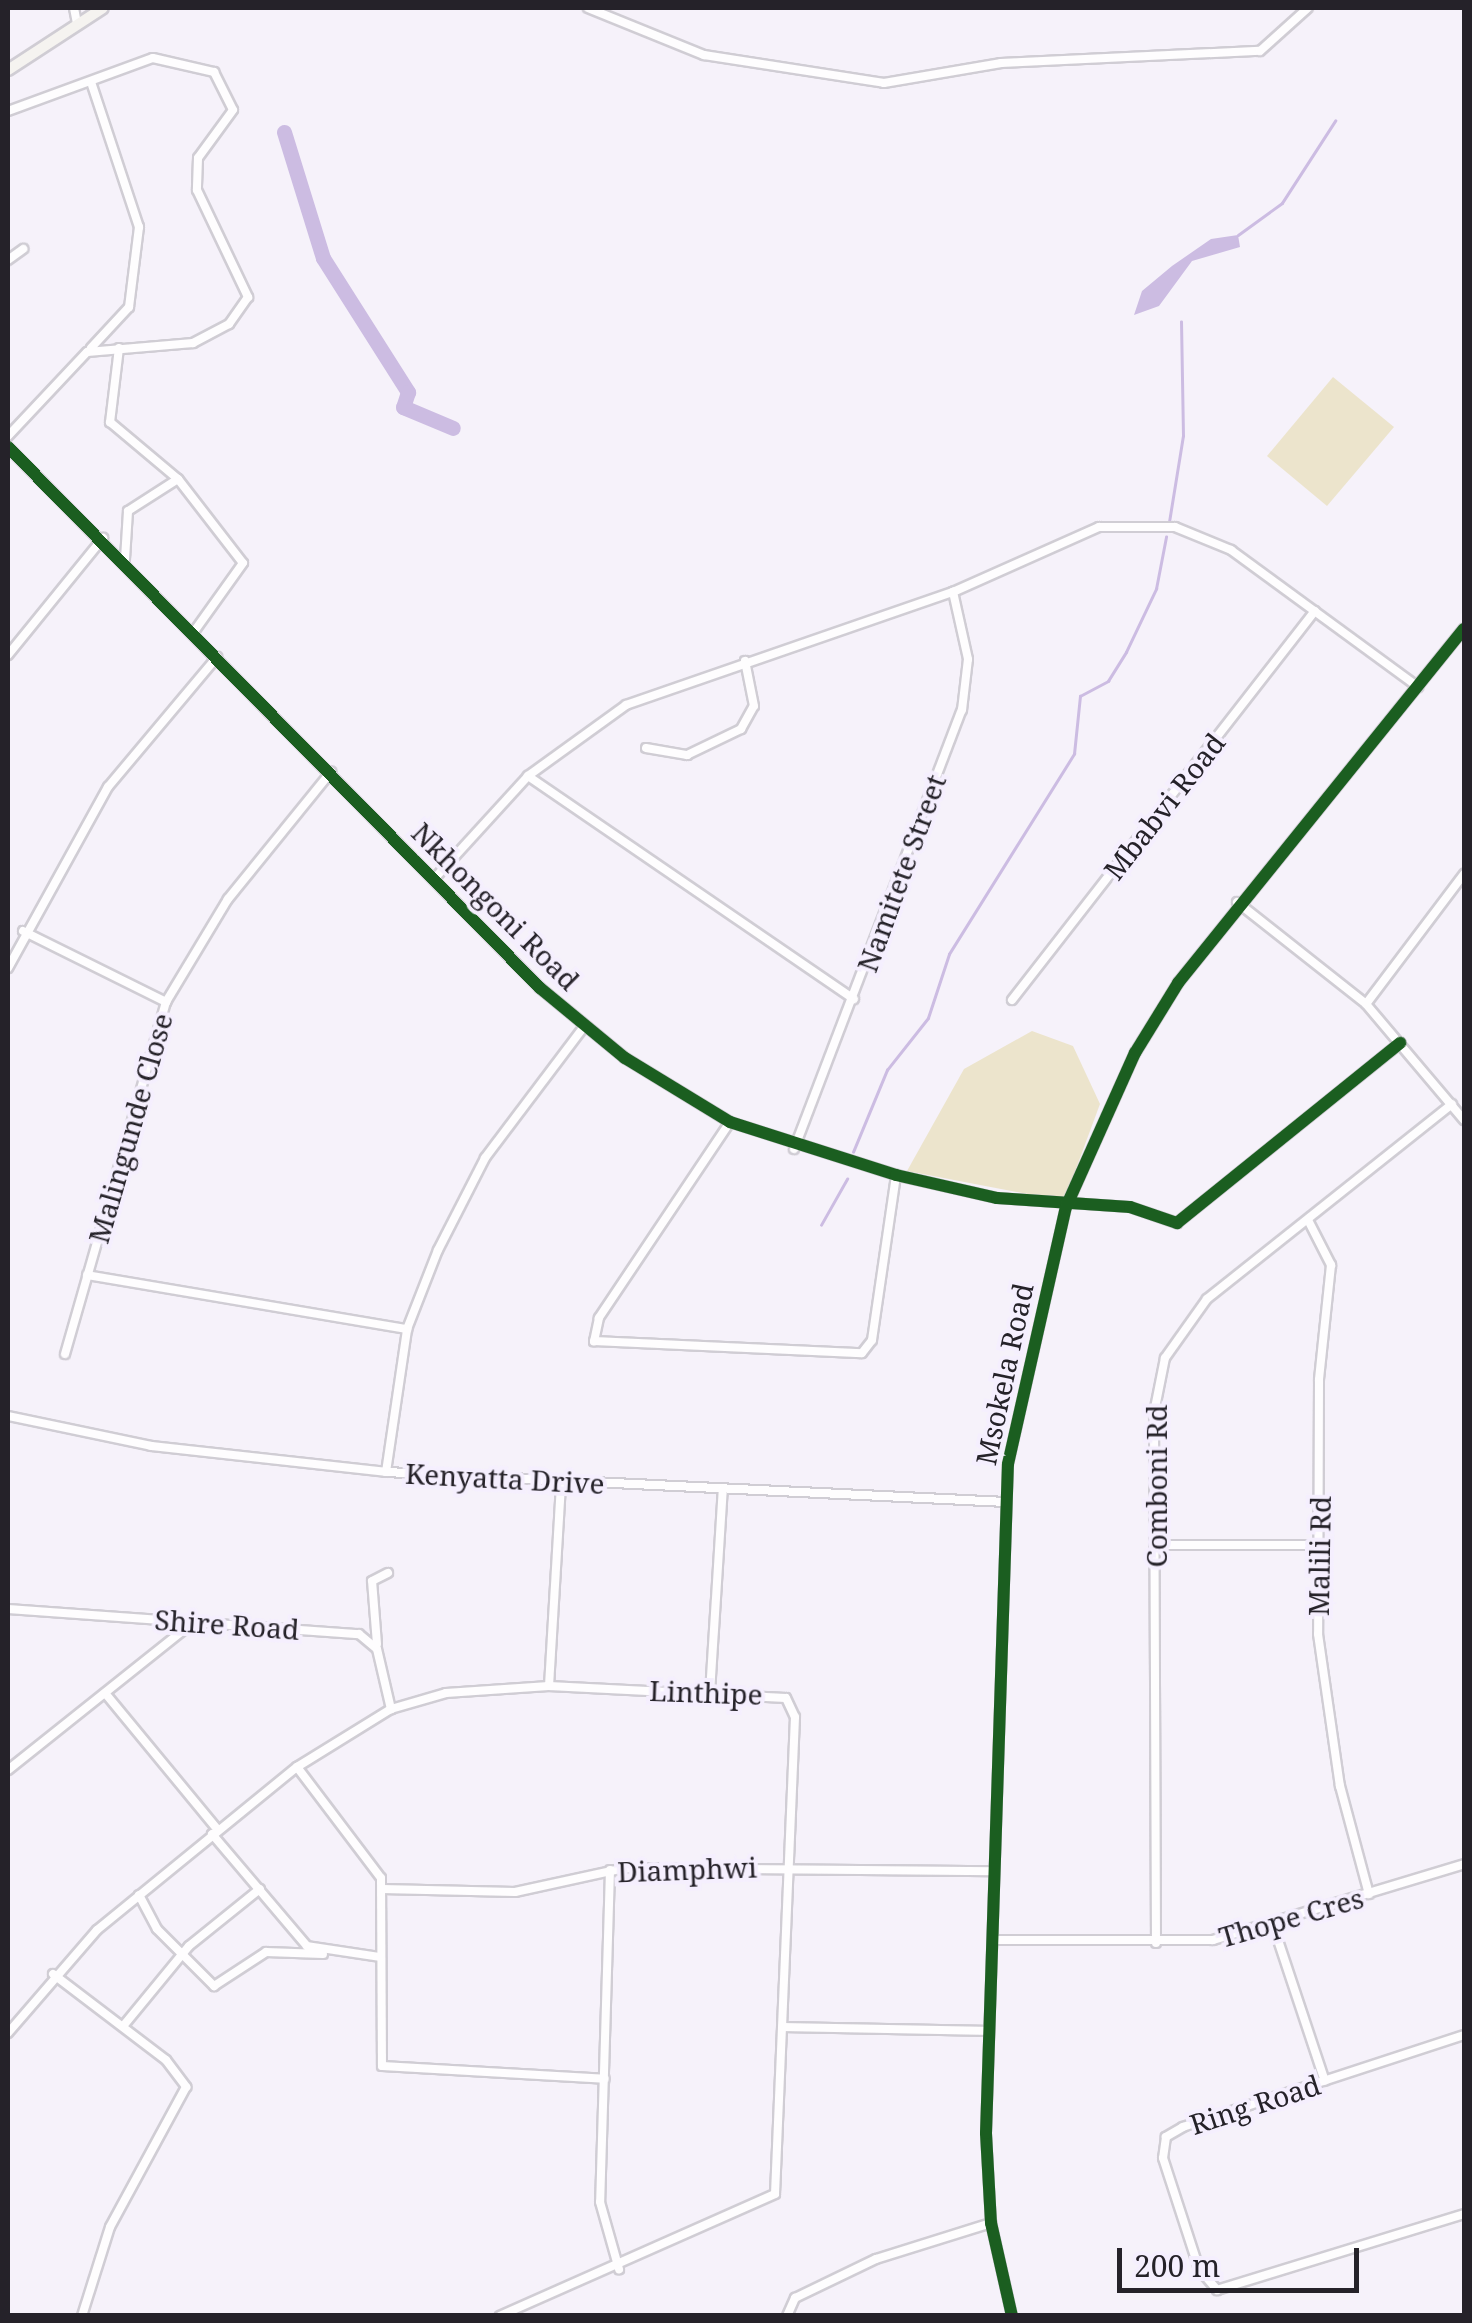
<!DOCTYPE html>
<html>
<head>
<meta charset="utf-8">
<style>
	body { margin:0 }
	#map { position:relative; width:1472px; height:2323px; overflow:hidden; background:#f6f2fa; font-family:"Noto Serif",serif }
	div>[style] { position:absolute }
	.green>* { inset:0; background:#ece4cc }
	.water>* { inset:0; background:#ccbce2 }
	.stream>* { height:2.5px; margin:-1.25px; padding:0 1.25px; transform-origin:1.25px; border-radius:1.25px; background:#ccbce2 }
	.river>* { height:15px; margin:-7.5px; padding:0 7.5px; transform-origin:7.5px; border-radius:7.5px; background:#ccbce2 }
	.roads { filter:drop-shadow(2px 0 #d0cdd4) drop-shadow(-2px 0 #d0cdd4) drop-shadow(0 2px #d0cdd4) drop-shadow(0 -2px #d0cdd4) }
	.minor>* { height:8px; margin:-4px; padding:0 4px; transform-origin:4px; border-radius:4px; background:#fefdfe }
	.secondary>* { height:10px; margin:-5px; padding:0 5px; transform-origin:5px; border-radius:5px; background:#f5f3f0 }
	.cycleway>* { height:12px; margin:-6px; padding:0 6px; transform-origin:6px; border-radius:6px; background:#1b5e20 }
	span { translate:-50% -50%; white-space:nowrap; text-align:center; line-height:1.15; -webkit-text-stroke:8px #f5effe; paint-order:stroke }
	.street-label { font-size:28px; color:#252229 }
	.frame { position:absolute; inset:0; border:10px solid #252229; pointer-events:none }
	.scale { position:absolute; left:1117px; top:2248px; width:242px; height:45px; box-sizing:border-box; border:5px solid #252229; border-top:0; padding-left:12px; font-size:30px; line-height:35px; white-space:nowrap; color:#252229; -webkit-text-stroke:8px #f5effe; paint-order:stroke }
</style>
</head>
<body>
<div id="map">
	<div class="green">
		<i style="clip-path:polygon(1333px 377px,1394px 427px,1327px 506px,1267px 456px)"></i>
		<i style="clip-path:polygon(1032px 1031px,1073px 1046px,1100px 1104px,1064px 1201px,907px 1171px,964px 1069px)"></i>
	</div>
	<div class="water">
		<i style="clip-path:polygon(1238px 235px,1240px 247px,1192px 261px,1159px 306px,1134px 315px,1142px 291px,1172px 266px,1211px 239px)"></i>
	</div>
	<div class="stream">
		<i style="left:1238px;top:235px;width:54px;rotate:-36deg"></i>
		<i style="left:1282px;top:203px;width:98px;rotate:-57.1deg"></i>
		<i style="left:1169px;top:522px;width:87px;rotate:-80.8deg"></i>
		<i style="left:1183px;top:436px;width:114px;rotate:-91deg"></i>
		<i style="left:853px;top:1152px;width:89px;rotate:-67.5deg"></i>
		<i style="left:887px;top:1070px;width:66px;rotate:-51.7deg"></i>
		<i style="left:928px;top:1018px;width:67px;rotate:-71.8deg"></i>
		<i style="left:949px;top:954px;width:236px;rotate:-58deg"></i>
		<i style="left:1074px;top:754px;width:58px;rotate:-84.1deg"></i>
		<i style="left:1080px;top:696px;width:32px;rotate:-28deg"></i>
		<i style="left:1108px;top:681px;width:34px;rotate:-58deg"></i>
		<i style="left:1126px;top:652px;width:70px;rotate:-64.5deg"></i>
		<i style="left:1156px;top:589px;width:53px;rotate:-79.1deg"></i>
		<i style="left:821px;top:1225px;width:53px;rotate:-60.5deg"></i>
	</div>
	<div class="river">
		<i style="left:284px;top:132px;width:132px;rotate:72.8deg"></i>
		<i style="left:323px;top:258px;width:159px;rotate:57.6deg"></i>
		<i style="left:408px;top:392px;width:16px;rotate:108deg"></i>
		<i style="left:403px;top:407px;width:54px;rotate:22.8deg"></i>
	</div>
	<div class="roads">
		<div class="minor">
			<i style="left:74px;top:8px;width:16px;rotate:79deg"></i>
			<i style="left:588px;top:8px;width:125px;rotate:22.1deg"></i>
			<i style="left:704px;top:55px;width:182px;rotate:8.8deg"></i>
			<i style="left:884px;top:83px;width:119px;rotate:-9.7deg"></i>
			<i style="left:1001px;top:63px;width:259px;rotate:-2.7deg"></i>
			<i style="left:1260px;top:51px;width:64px;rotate:-41.9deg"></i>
			<i style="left:91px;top:82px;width:153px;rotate:71.7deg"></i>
			<i style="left:139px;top:227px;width:81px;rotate:97.1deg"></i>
			<i style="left:129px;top:307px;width:56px;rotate:132.8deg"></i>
			<i style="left:8px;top:111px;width:154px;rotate:-20.1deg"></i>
			<i style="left:153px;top:58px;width:63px;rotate:12.9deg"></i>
			<i style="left:214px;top:72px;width:42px;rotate:63.4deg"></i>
			<i style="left:233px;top:110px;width:59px;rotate:126.1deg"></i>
			<i style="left:198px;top:158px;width:32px;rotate:92deg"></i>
			<i style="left:197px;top:190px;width:119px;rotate:64.5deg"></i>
			<i style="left:248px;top:297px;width:33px;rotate:125deg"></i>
			<i style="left:229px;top:324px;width:41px;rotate:152.2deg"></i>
			<i style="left:193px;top:343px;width:106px;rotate:175.1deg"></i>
			<i style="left:87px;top:352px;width:115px;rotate:133.2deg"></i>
			<i style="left:8px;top:260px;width:19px;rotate:-36deg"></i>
			<i style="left:119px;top:348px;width:75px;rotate:96.9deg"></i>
			<i style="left:110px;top:422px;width:89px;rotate:40deg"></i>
			<i style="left:8px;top:447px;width:759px;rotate:45.48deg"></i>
			<i style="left:540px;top:988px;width:110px;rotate:39.5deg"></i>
			<i style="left:625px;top:1058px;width:123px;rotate:31.4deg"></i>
			<i style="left:730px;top:1122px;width:174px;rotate:17.7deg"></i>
			<i style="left:896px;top:1175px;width:104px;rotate:12.8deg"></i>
			<i style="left:997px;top:1198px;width:133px;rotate:3.9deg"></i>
			<i style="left:1130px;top:1207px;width:50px;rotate:18.8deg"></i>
			<i style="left:1177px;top:1223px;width:287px;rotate:-38.9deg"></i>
			<i style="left:125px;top:559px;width:48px;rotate:-86.4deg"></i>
			<i style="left:128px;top:511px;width:59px;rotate:-32.6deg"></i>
			<i style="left:178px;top:479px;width:106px;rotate:52.3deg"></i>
			<i style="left:243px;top:563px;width:86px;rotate:125.5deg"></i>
			<i style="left:8px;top:655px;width:151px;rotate:-50.9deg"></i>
			<i style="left:646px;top:748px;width:42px;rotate:9.7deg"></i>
			<i style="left:687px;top:755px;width:60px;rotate:-25.7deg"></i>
			<i style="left:741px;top:729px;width:26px;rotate:-61deg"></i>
			<i style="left:754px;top:706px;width:46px;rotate:-101.3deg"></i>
			<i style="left:528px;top:776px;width:395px;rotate:34.4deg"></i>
			<i style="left:434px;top:879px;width:139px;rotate:-47.6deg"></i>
			<i style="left:528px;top:776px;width:121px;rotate:-35.9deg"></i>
			<i style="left:626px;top:705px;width:346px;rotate:-19.1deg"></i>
			<i style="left:953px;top:592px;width:160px;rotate:-24deg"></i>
			<i style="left:1099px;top:527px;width:76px"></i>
			<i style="left:1175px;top:527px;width:61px;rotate:22.3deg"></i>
			<i style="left:1231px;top:550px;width:232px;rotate:36.2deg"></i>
			<i style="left:1237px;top:902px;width:164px;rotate:38.3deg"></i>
			<i style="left:1366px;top:1004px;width:152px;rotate:49.8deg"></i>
			<i style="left:23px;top:931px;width:160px;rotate:26.4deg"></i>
			<i style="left:8px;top:968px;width:207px;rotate:-61.1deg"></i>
			<i style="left:108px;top:787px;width:170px;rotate:-50deg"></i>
			<i style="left:1012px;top:1000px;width:493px;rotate:-52.1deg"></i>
			<i style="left:1366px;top:1004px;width:163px;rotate:-53deg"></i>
			<i style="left:730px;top:1122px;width:236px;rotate:123.8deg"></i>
			<i style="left:599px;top:1318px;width:24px;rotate:102deg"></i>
			<i style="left:594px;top:1341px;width:268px;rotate:2.6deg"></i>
			<i style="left:862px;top:1353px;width:16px;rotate:-52deg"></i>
			<i style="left:872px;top:1340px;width:167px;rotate:-81.7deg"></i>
			<i style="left:794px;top:1149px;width:470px;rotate:-69.1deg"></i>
			<i style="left:962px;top:710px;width:51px;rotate:-83.3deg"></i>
			<i style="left:968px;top:659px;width:69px;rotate:-102.6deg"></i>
			<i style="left:1308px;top:1220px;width:51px;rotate:62.9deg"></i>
			<i style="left:1331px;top:1265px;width:116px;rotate:96deg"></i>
			<i style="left:1319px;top:1380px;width:254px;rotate:90.2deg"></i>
			<i style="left:1318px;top:1634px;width:154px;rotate:81.8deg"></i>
			<i style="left:1340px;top:1786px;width:112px;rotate:75deg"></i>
			<i style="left:87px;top:1275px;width:325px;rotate:9.6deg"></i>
			<i style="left:65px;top:1354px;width:366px;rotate:-74deg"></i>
			<i style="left:166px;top:1002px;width:120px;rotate:-59deg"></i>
			<i style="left:228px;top:899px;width:164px;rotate:-51deg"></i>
			<i style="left:8px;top:1416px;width:146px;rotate:11.8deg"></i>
			<i style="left:151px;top:1446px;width:236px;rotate:6.3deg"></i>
			<i style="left:386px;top:1472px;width:621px;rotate:2.77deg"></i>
			<i style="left:386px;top:1472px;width:145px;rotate:-81.6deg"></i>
			<i style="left:407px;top:1329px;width:85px;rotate:-68.6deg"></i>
			<i style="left:438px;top:1250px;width:103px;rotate:-62.9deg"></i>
			<i style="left:485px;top:1158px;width:163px;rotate:-53deg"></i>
			<i style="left:1156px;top:1545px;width:165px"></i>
			<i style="left:8px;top:1609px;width:352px;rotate:4.1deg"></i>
			<i style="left:359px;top:1634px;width:23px;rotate:40deg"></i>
			<i style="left:377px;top:1649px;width:62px;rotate:76.9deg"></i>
			<i style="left:377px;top:1644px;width:63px;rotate:-94.5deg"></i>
			<i style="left:372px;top:1581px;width:18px;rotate:-27deg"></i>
			<i style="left:549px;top:1686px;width:204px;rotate:-86.6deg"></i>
			<i style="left:105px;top:1693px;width:178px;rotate:50.5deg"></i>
			<i style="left:710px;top:1693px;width:204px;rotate:-86.4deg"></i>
			<i style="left:297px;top:1767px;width:139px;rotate:52.9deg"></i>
			<i style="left:381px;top:1878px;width:188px;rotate:89.7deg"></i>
			<i style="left:382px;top:2066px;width:223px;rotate:3.3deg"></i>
			<i style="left:8px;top:1770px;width:234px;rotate:-38.6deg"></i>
			<i style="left:212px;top:1834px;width:147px;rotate:49.7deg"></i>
			<i style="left:307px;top:1946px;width:74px;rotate:8.6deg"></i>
			<i style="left:610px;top:1870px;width:332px;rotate:91.7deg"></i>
			<i style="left:600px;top:2202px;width:70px;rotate:74.2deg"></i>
			<i style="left:382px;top:1889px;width:133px;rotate:1.3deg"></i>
			<i style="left:515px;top:1892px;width:113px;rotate:-12.3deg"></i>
			<i style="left:625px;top:1868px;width:370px;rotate:0.5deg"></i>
			<i style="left:139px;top:1895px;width:38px;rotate:62deg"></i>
			<i style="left:157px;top:1929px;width:81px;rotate:45deg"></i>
			<i style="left:214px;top:1986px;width:62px;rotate:-33.2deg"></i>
			<i style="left:266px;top:1952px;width:57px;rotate:2deg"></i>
			<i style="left:1273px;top:1925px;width:164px;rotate:71.6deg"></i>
			<i style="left:993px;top:1940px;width:220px"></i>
			<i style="left:1213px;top:1940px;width:262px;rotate:-16.8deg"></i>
			<i style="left:1156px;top:1943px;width:530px;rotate:-90.22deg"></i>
			<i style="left:1154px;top:1413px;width:56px;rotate:-78.7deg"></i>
			<i style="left:1165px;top:1358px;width:72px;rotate:-54.6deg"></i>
			<i style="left:1207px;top:1299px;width:313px;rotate:-38.5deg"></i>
			<i style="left:53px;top:1974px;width:142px;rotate:37.3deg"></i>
			<i style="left:166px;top:2060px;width:34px;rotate:53deg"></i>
			<i style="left:186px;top:2087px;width:159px;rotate:118.5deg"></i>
			<i style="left:110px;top:2227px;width:93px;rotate:107.5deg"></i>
			<i style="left:124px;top:2025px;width:102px;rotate:-50.6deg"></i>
			<i style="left:189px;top:1946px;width:91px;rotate:-38.8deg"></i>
			<i style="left:786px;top:2027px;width:203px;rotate:1.1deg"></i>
			<i style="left:8px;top:2033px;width:136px;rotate:-49.2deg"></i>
			<i style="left:97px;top:1930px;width:258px;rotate:-39.2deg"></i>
			<i style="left:297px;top:1767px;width:110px;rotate:-31.7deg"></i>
			<i style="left:391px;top:1709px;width:57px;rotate:-16.2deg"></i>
			<i style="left:446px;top:1693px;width:103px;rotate:-3.9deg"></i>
			<i style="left:549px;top:1686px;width:237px;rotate:2.9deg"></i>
			<i style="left:786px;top:1698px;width:21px;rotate:65deg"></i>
			<i style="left:795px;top:1717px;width:477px;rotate:92.4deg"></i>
			<i style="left:775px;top:2194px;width:301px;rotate:156.1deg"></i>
			<i style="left:1464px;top:2035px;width:296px;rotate:161.9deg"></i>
			<i style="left:1183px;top:2127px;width:20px;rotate:150deg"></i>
			<i style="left:1166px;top:2137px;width:21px;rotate:98deg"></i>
			<i style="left:1163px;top:2158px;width:117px;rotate:72deg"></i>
			<i style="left:1199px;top:2269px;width:28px;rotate:49deg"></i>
			<i style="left:1217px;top:2290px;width:258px;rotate:-17.1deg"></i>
			<i style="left:787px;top:2316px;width:20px;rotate:-66deg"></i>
			<i style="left:795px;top:2298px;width:90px;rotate:-25.7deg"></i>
			<i style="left:876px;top:2259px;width:121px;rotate:-17.4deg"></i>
			<i style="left:1012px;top:2316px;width:95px;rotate:-102.7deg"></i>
			<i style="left:991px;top:2223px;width:90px;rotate:-93.2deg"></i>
			<i style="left:986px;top:2133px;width:669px;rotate:-88.12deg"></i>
			<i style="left:1008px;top:1464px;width:263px;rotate:-77.3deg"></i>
			<i style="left:1066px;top:1207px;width:169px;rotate:-65.9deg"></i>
			<i style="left:1135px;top:1053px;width:82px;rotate:-58.4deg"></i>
			<i style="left:1178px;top:983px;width:455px;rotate:-51.1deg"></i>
		</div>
		<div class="secondary">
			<i style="left:8px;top:70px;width:113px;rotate:-33.1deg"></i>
		</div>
	</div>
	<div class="cycleway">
		<i style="left:8px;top:447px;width:759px;rotate:45.48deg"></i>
		<i style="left:540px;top:988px;width:110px;rotate:39.5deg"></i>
		<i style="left:625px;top:1058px;width:123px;rotate:31.4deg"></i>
		<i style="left:730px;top:1122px;width:174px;rotate:17.7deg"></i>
		<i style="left:896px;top:1175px;width:104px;rotate:12.8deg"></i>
		<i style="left:997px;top:1198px;width:133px;rotate:3.9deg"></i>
		<i style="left:1130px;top:1207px;width:50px;rotate:18.8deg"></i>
		<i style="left:1177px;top:1223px;width:287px;rotate:-38.9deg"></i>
		<i style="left:1012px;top:2316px;width:95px;rotate:-102.7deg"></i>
		<i style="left:991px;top:2223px;width:90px;rotate:-93.2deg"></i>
		<i style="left:986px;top:2133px;width:669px;rotate:-88.12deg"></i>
		<i style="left:1008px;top:1464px;width:263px;rotate:-77.3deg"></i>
		<i style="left:1066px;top:1207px;width:169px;rotate:-65.9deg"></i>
		<i style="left:1135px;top:1053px;width:82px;rotate:-58.4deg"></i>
		<i style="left:1178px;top:983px;width:455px;rotate:-51.1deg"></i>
	</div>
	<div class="street-label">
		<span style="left:1164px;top:806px;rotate:-52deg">Mbabvi Road</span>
		<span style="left:901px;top:873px;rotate:-70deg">Namitete Street</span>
		<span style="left:496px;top:906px;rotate:45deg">Nkhongoni Road</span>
		<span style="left:130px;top:1128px;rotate:-74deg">Malingunde Close</span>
		<span style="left:1004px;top:1374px;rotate:-78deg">Msokela Road</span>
		<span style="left:505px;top:1478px;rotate:3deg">Kenyatta Drive</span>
		<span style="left:1156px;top:1486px;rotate:-90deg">Comboni Rd</span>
		<span style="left:1319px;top:1556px;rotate:-89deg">Malili Rd</span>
		<span style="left:227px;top:1624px;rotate:4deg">Shire Road</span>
		<span style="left:706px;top:1692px;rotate:2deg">Linthipe</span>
		<span style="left:687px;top:1869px;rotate:-2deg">Diamphwi</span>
		<span style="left:1291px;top:1917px;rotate:-16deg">Thope Cres</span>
		<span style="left:1255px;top:2104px;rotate:-18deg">Ring Road</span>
	</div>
	<div class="frame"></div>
	<div class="scale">200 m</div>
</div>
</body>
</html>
